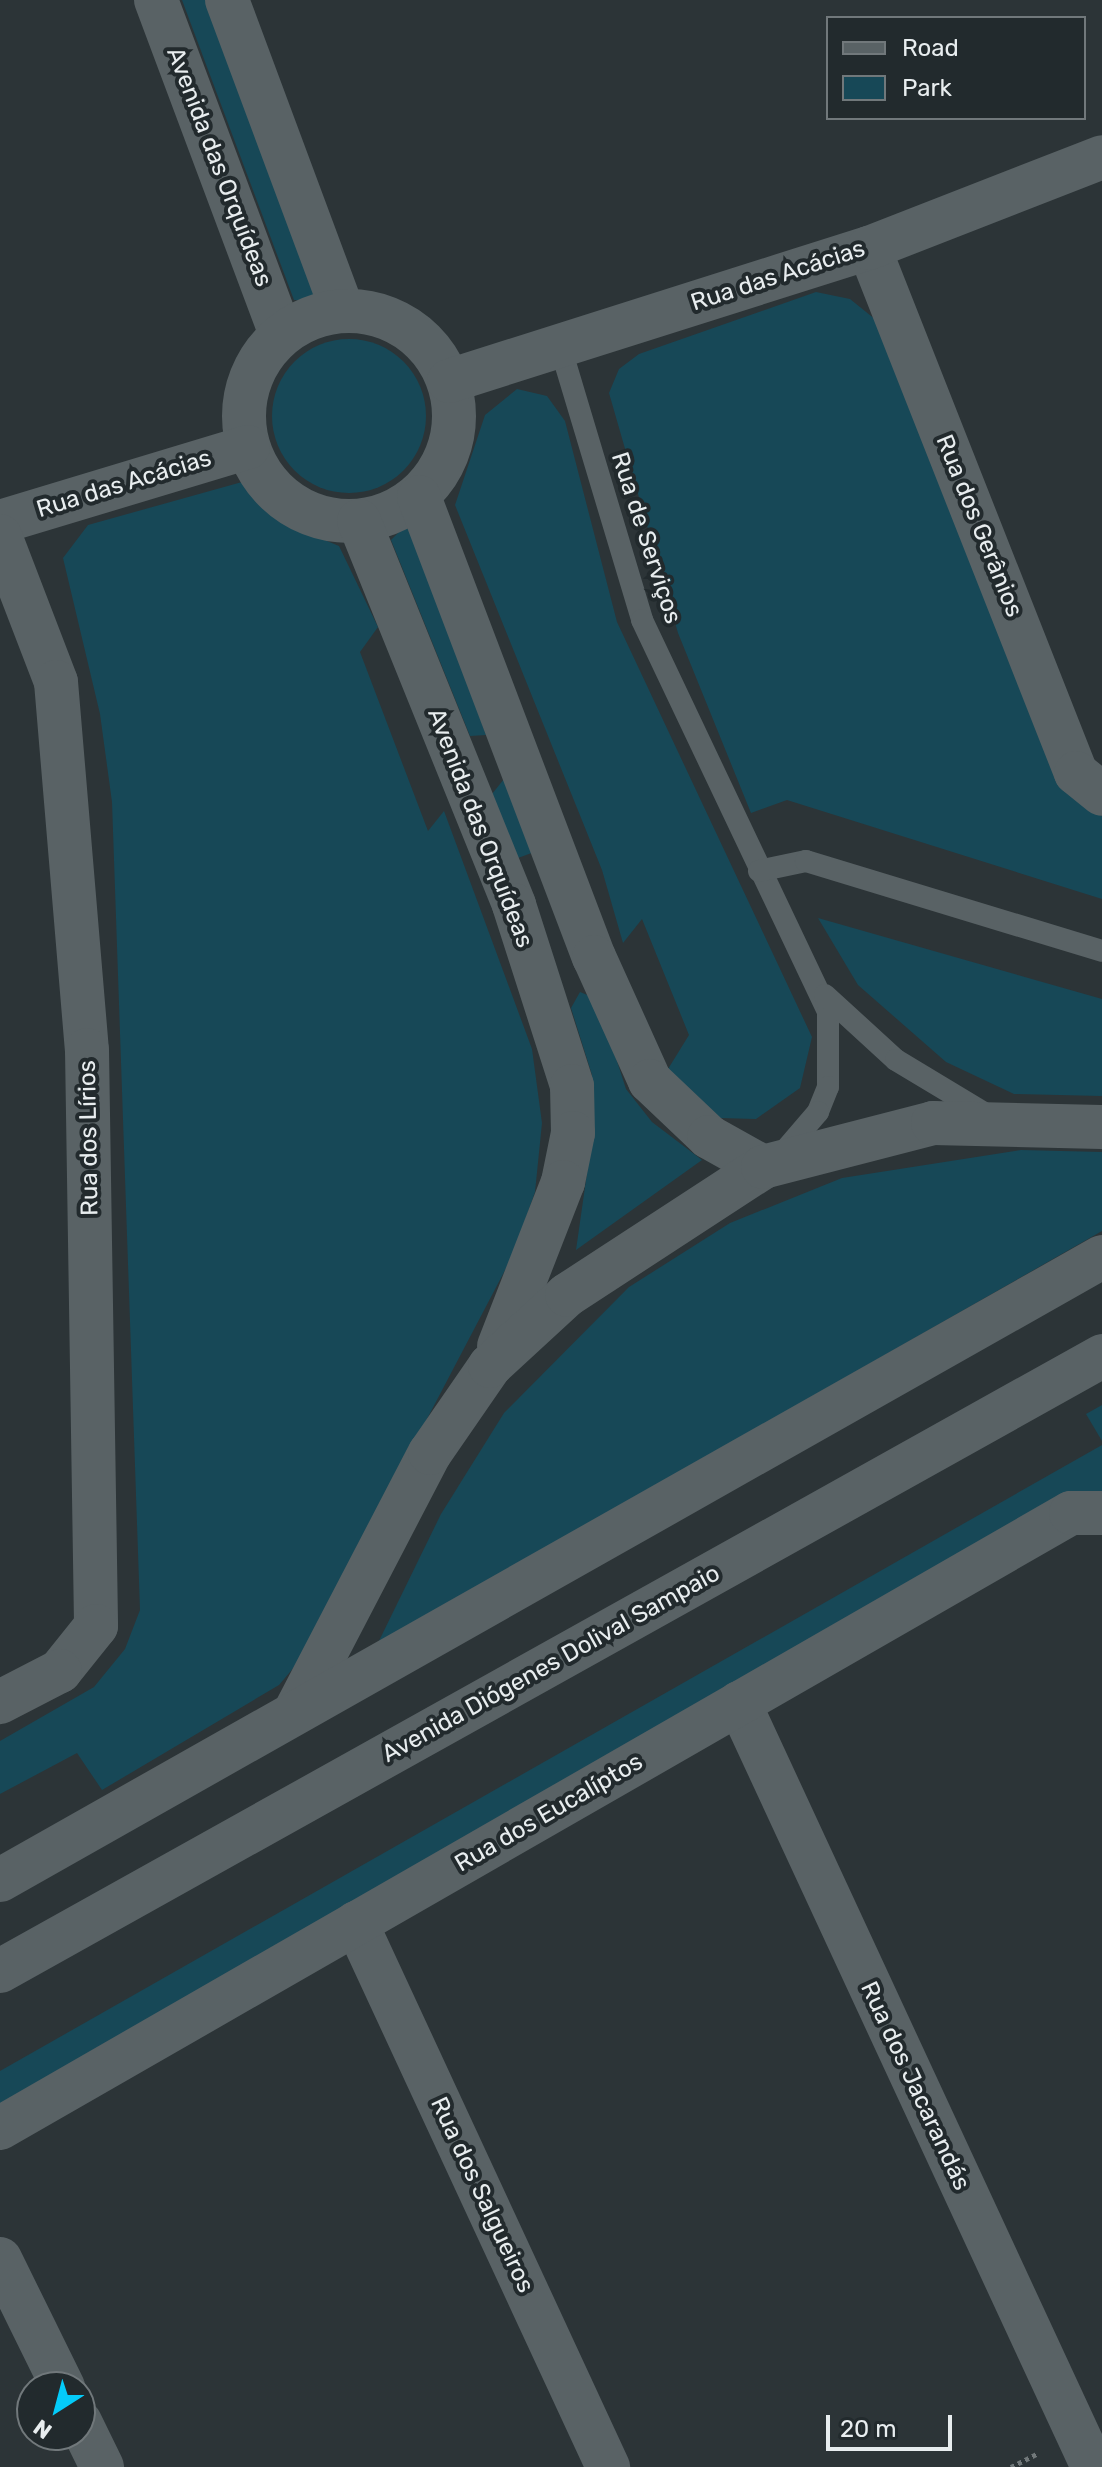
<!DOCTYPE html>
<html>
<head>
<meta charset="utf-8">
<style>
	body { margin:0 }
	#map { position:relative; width:1102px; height:2467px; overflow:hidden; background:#2c3437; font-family:Rubik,sans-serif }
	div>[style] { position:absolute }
	.green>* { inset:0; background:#174857 }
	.round { border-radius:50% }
	.path>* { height:5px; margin-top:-2.5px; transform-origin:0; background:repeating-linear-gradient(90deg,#71787a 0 4px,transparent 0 8px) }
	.service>* { height:22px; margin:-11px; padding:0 11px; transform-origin:11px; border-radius:11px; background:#596265 }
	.minor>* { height:44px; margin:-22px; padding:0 22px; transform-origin:22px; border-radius:22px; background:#596265 }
	.minor>.ring { margin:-22px; padding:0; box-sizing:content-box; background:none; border:44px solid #596265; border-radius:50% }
	.tertiary>* { height:44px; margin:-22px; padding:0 22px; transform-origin:22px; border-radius:22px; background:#596265 }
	span { translate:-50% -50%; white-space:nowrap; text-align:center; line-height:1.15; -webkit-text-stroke:8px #222a2d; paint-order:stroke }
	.street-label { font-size:24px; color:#e8edef }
	.legend { position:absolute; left:826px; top:16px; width:260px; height:104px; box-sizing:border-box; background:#222a2d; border:2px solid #71787b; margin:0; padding:10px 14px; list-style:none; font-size:24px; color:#e8edef }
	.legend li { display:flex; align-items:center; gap:16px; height:40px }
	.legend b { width:40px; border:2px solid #71787b }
	.north { position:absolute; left:16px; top:2371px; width:80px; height:80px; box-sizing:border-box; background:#222a2d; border:2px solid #71787b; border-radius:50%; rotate:216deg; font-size:22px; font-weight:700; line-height:32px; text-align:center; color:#e8edef }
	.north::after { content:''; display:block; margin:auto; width:28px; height:36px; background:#04cbf9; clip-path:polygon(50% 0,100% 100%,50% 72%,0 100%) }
	.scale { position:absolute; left:826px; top:2415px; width:126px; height:36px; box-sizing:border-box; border:4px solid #e8edef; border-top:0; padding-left:10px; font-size:24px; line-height:28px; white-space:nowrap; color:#e8edef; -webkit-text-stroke:6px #222a2d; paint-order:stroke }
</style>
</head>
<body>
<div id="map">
	<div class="green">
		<i style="clip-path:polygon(182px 0,214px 0,319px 294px,314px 301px,294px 300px)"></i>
		<i style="clip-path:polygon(816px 292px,850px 299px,876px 320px,1093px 811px,1102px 816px,1102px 899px,787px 800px,751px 813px,678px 633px,609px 393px,619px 369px,639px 354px)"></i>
		<i class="round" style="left:272px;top:339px;width:154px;height:154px"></i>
		<i style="clip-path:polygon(517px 389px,547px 396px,565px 421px,617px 622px,812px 1037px,800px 1088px,756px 1119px,720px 1118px,668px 1069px,689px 1035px,642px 919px,623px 943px,602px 870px,455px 505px,485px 415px)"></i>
		<i style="clip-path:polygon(242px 482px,286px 524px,339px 546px,378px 627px,360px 652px,428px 831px,444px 811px,532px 1049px,542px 1123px,535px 1192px,513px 1255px,301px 1659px,279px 1685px,102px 1790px,77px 1753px,0 1794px,0 1741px,94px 1687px,125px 1649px,140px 1610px,112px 802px,100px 714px,63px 558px,88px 525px)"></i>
		<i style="clip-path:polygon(402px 529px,413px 529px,486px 735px,470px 736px,391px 540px)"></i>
		<i style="clip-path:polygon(504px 779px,537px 851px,518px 858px,492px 794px)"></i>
		<i style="clip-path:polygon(818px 918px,1102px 999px,1102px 1096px,1014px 1094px,946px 1062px,858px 985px)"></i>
		<i style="clip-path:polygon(580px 992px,597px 999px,626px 1089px,652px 1122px,702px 1160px,576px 1250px,592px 1138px,592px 1075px,571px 1008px)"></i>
		<i style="clip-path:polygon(1021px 1150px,1102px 1152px,1102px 1231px,377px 1645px,441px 1514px,504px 1413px,629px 1287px,730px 1223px,842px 1178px)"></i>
		<i style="clip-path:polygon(1102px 1405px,1102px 1441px,1086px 1414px)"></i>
		<i style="clip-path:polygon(1102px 1445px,1102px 1493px,0 2107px,0 2071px)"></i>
	</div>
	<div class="path">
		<i style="left:1011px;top:2467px;width:30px;rotate:-27deg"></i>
	</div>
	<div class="service">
		<i style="left:560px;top:346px;width:286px;rotate:73.3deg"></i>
		<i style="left:642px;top:620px;width:434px;rotate:64.6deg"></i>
		<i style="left:828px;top:1012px;width:75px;rotate:90deg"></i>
		<i style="left:828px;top:1087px;width:27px;rotate:112deg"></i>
		<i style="left:818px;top:1112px;width:55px;rotate:130.6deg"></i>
		<i style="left:759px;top:871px;width:48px;rotate:-12deg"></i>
		<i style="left:806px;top:861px;width:309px;rotate:16.9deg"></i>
		<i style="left:825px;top:995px;width:96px;rotate:42.5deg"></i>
		<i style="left:896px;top:1060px;width:105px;rotate:31deg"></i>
	</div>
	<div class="minor">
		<i style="left:156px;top:0;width:357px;rotate:69.5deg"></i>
		<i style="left:227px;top:0;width:331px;rotate:69.6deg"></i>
		<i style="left:869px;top:248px;width:564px;rotate:68.48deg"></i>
		<i style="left:1076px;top:773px;width:33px;rotate:39deg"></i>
		<i class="ring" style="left:244px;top:311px;width:166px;height:166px"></i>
		<i style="left:449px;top:381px;width:441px;rotate:-17.6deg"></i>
		<i style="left:869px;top:248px;width:250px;rotate:-21.3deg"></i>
		<i style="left:419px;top:497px;width:492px;rotate:69.2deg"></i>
		<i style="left:594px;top:957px;width:136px;rotate:65.7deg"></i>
		<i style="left:650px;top:1081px;width:81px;rotate:43.5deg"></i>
		<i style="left:709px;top:1137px;width:62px;rotate:29.1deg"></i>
		<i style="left:359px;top:521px;width:414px;rotate:68deg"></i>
		<i style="left:514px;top:905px;width:190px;rotate:72.2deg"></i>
		<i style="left:572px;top:1086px;width:47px;rotate:88.8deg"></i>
		<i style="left:573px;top:1133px;width:50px;rotate:101.5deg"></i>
		<i style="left:563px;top:1182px;width:176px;rotate:111.3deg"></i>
		<i style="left:0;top:522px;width:259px;rotate:-16.8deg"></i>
		<i style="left:0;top:536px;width:156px;rotate:69deg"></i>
		<i style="left:56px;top:682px;width:369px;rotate:85.2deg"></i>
		<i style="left:87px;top:1050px;width:576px;rotate:89.1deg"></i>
		<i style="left:96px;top:1626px;width:58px;rotate:128.7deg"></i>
		<i style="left:60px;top:1671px;width:68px;rotate:152.7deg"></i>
		<i style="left:739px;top:1703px;width:842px;rotate:65.14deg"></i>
		<i style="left:296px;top:1710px;width:290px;rotate:-62.5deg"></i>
		<i style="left:430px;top:1453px;width:106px;rotate:-55.4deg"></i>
		<i style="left:490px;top:1366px;width:105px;rotate:-42.7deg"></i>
		<i style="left:567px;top:1295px;width:234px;rotate:-33.1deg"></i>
		<i style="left:763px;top:1167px;width:176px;rotate:-14.5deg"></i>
		<i style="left:933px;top:1123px;width:169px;rotate:1.4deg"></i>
		<i style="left:356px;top:1923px;width:600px;rotate:65.14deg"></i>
		<i style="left:0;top:2128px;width:1235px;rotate:-29.87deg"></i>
		<i style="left:1071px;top:1513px;width:31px"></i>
		<i style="left:0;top:2259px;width:143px;rotate:63.8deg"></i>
		<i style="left:80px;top:2422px;width:50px;rotate:63.9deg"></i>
	</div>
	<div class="tertiary">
		<i style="left:0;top:1880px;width:1266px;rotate:-29.48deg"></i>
		<i style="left:0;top:1971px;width:1262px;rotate:-29.16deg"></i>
	</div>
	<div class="street-label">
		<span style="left:219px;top:167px;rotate:69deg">Avenida das Orquídeas</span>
		<span style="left:778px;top:276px;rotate:-18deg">Rua das Acácias</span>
		<span style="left:124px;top:484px;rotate:-17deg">Rua das Acácias</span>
		<span style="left:979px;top:526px;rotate:68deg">Rua dos Gerânios</span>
		<span style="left:646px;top:538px;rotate:72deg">Rua de Serviços</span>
		<span style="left:480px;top:828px;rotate:69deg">Avenida das Orquídeas</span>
		<span style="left:89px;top:1138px;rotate:-91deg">Rua dos Lírios</span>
		<span style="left:551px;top:1664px;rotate:-29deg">Avenida Diógenes Dolival Sampaio</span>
		<span style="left:549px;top:1813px;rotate:-30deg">Rua dos Eucalíptos</span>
		<span style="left:915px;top:2086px;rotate:65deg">Rua dos Jacarandás</span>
		<span style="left:482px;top:2195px;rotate:65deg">Rua dos Salgueiros</span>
	</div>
	<ul class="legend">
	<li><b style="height:10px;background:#596265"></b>Road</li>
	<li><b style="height:22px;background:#174857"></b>Park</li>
	</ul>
	<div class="north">N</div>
	<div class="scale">20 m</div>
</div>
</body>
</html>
